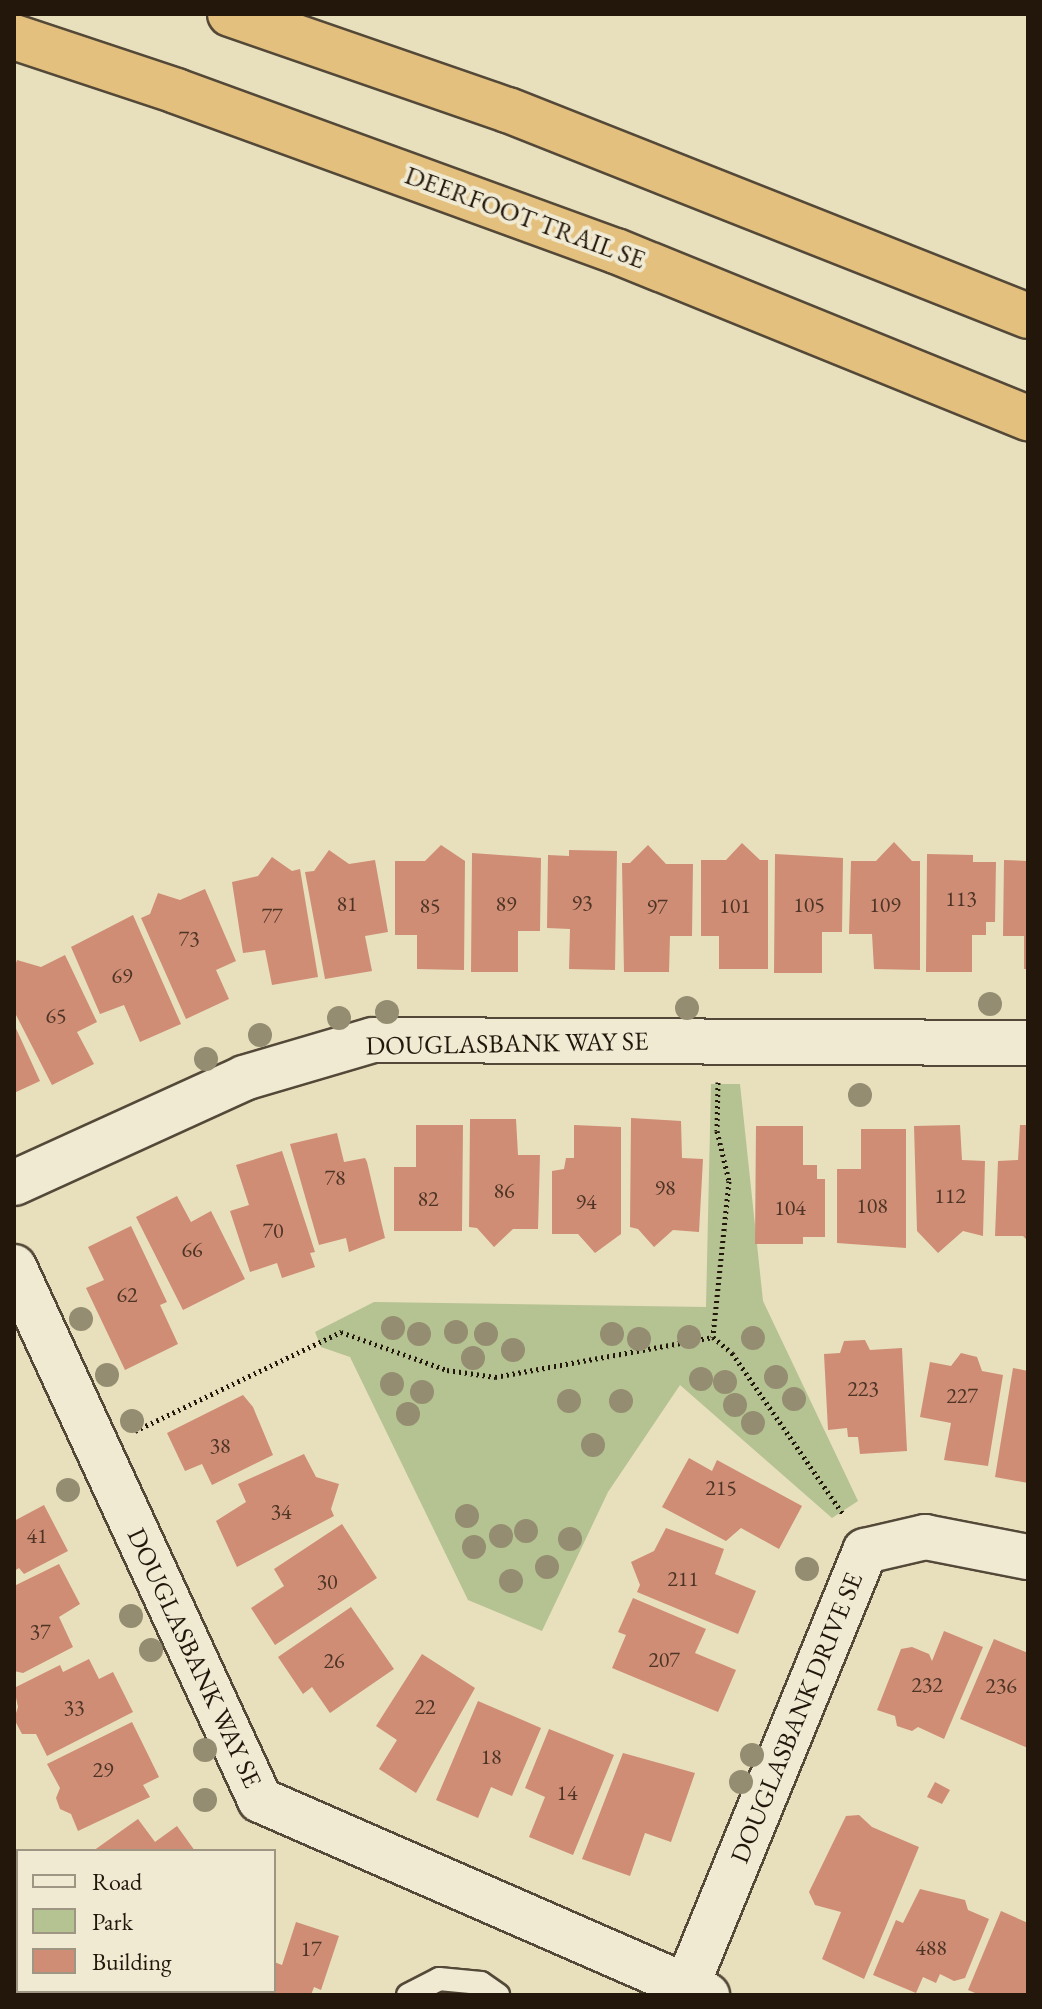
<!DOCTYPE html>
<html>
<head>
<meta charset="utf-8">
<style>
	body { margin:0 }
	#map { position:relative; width:1042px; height:2009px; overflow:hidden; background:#e8dfbc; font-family:"EB Garamond",serif }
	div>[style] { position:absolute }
	.green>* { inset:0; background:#b5c291 }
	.building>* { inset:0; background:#ce8d74 }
	.path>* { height:5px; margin-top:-2.5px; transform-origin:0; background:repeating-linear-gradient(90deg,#23170c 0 2px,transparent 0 6px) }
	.roads { filter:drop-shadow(2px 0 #544938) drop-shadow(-2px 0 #544938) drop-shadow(0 2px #544938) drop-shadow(0 -2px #544938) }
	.service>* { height:22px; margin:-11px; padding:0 11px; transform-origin:11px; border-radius:11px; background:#f0ead3 }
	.minor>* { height:44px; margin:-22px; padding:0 22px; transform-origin:22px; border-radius:22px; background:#f0ead3 }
	.motorway>* { height:44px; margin:-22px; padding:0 22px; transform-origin:22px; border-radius:22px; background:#e4c07e }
	.trees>* { width:24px; height:24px; margin:-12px; border-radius:50%; background:#948d71 }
	span { translate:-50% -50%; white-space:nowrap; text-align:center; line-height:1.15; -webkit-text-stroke:8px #f0ead3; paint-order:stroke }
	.number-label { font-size:22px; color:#4e3426 }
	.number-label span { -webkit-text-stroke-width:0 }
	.street-label { font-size:26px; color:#23170c }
	.frame { position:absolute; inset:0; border:16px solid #23170c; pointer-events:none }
	.legend { position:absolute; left:16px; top:1849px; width:260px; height:144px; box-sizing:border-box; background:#f0ead3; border:2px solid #9e9683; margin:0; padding:10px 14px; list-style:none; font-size:24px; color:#23170c }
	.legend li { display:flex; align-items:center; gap:16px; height:40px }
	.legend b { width:40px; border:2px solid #9e9683 }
</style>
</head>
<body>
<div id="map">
	<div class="green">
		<i style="clip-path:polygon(711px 1084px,740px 1084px,763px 1301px,858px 1501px,832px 1518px,680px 1385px,608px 1492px,542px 1631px,468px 1600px,350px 1357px,321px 1347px,315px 1332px,374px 1302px,706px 1307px)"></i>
	</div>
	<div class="building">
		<i style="clip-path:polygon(894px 842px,912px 861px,920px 861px,920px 970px,874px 969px,872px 934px,849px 934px,851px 861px,876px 861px)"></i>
		<i style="clip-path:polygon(742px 843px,760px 860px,768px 860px,768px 969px,719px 969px,719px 936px,701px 936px,701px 860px,726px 860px)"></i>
		<i style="clip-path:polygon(441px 845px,465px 861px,464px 970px,417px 969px,417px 935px,395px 935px,395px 861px,425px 861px)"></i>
		<i style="clip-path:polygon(648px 845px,666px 864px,693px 864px,692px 936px,670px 936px,669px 972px,624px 972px,622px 863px,630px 863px)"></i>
		<i style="clip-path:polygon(329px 850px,349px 864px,375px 860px,388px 932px,365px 936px,372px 971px,325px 979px,305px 872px,314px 871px)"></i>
		<i style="clip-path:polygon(569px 850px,617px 851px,615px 970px,569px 969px,570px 929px,547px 928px,548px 855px,569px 856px)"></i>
		<i style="clip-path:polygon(472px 853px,541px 858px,540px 931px,518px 931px,518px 972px,471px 972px)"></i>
		<i style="clip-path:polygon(775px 854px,843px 858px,842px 932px,822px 932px,822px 973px,774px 973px)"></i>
		<i style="clip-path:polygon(927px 854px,973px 855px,973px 862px,996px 862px,995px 922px,986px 922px,986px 935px,972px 935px,972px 972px,926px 972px)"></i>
		<i style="clip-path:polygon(272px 857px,292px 871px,300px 869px,318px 977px,272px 985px,265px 950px,243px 953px,232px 882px,258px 876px)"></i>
		<i style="clip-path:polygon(1004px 860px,1028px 861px,1028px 969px,1024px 969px,1024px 936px,1003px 936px)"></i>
		<i style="clip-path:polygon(205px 889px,236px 961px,216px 970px,229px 999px,186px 1019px,141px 918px,150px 914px,158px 893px,180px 900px)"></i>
		<i style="clip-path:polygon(133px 915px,181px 1024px,140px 1042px,124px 1005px,100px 1014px,71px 947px)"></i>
		<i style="clip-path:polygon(65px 955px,97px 1022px,77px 1032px,94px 1064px,52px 1085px,14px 1011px,14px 969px,17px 960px,41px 967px)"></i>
		<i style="clip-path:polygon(14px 1024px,40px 1081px,14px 1093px)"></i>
		<i style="clip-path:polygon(631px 1118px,681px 1121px,682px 1158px,703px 1159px,699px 1232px,673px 1230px,654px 1247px,638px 1229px,630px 1227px)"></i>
		<i style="clip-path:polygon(470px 1119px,516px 1119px,518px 1155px,540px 1155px,538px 1229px,513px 1229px,494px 1247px,477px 1228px,469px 1227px)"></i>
		<i style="clip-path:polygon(416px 1125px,463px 1125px,462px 1231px,394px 1231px,394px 1167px,416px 1167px)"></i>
		<i style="clip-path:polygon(574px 1125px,621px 1127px,621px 1234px,595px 1253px,578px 1234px,552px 1234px,552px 1171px,564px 1169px,566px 1158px,574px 1158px)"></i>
		<i style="clip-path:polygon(960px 1125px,962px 1160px,985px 1161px,983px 1236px,963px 1231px,938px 1253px,917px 1231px,914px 1126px)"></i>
		<i style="clip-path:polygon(1020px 1125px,1028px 1125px,1028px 1241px,1023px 1236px,995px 1236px,998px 1161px,1018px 1160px)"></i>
		<i style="clip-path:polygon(756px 1126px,803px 1126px,803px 1165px,817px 1165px,817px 1179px,825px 1179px,825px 1237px,803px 1237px,803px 1244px,755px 1244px)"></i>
		<i style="clip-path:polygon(861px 1129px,906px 1129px,906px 1248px,837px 1243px,837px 1169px,861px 1169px)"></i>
		<i style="clip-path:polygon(337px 1133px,344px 1162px,365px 1158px,367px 1162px,385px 1238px,349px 1252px,346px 1238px,319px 1245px,290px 1144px)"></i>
		<i style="clip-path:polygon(282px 1151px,315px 1252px,310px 1253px,315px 1267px,282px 1278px,277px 1263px,250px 1272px,230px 1211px,249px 1205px,236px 1165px)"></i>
		<i style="clip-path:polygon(177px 1196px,191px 1222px,211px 1211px,245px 1279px,183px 1310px,136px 1217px)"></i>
		<i style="clip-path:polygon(131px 1226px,167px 1302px,160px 1305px,178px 1344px,125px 1370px,86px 1288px,104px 1280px,88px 1247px)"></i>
		<i style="clip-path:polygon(865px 1340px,870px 1350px,902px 1348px,907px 1451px,860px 1454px,858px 1437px,848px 1437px,847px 1428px,828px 1430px,824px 1354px,840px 1353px,844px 1341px)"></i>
		<i style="clip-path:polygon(961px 1353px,977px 1357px,982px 1371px,1003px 1375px,988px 1466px,944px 1460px,951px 1423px,920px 1417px,930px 1362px,951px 1366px)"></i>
		<i style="clip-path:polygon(1013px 1368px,1028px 1371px,1028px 1483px,995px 1477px)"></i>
		<i style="clip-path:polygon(243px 1395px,253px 1407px,273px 1455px,212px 1485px,202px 1464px,185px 1471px,167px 1433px)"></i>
		<i style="clip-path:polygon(304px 1454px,316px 1477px,339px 1484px,331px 1509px,334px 1516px,237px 1567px,216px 1521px,246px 1502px,238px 1484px)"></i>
		<i style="clip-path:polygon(689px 1458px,712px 1471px,717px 1460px,802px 1506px,779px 1549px,741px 1528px,726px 1541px,662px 1507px)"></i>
		<i style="clip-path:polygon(44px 1505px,68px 1551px,24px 1574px,19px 1568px,14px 1571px,14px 1521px)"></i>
		<i style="clip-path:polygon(342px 1524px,377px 1578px,275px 1645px,251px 1608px,284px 1586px,274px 1569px)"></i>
		<i style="clip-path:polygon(666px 1528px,724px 1549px,715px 1574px,756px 1591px,738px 1634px,637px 1592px,640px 1585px,631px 1562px,654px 1551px)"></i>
		<i style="clip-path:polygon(59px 1564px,80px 1604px,59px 1617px,73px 1647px,23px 1673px,14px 1671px,14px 1586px)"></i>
		<i style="clip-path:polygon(633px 1598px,706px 1629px,695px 1653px,736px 1670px,718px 1712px,612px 1668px,626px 1635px,618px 1632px)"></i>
		<i style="clip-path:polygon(351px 1607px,394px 1669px,330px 1713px,312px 1687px,303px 1694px,278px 1657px)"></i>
		<i style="clip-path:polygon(944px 1631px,983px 1647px,944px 1739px,918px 1727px,912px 1731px,897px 1726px,895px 1716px,877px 1710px,901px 1649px,912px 1647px,929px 1654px,932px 1661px)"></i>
		<i style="clip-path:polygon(994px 1639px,1028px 1653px,1028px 1748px,960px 1719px)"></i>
		<i style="clip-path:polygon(422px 1654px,475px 1688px,416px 1793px,379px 1769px,397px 1740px,376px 1726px)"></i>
		<i style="clip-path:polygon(89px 1659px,99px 1679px,113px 1672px,133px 1712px,47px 1756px,36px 1734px,22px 1734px,14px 1719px,18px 1707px,14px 1688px,60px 1665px,63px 1672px)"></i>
		<i style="clip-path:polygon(478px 1701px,541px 1728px,512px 1796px,491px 1787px,478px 1818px,436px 1800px)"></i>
		<i style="clip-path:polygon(132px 1722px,159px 1777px,143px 1785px,150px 1797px,78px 1831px,71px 1814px,60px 1809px,56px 1798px,60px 1788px,47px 1764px)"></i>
		<i style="clip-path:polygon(549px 1729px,614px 1755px,573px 1855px,529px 1837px,545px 1797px,525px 1788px)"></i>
		<i style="clip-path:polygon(623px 1753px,695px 1773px,671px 1842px,645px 1833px,630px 1876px,582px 1859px)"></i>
		<i style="clip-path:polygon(935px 1782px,950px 1790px,942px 1804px,927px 1797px)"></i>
		<i style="clip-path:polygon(859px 1815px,872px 1827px,919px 1847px,864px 1979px,822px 1959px,841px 1912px,815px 1905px,809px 1892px,846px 1816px)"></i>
		<i style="clip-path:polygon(138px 1819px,155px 1842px,177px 1826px,195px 1851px,93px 1851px)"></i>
		<i style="clip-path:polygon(920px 1889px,965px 1900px,968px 1910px,989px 1919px,965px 1978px,954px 1981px,940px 1974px,936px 1983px,923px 1977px,916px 1993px,873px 1975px,896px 1920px,903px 1923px)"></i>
		<i style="clip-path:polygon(1001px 1911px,1028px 1923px,1028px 1995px,980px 1995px,968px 1990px)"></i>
		<i style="clip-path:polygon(296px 1922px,339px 1936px,321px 1990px,314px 1987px,311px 1995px,238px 1995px,274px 1991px,274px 1962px,282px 1965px)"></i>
		<i style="clip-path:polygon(142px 1991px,208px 1991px,204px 1995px)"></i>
	</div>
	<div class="path">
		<i style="left:718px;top:1082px;width:49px;rotate:91.2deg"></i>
		<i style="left:717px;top:1131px;width:51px;rotate:76.5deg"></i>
		<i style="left:729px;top:1181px;width:157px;rotate:95.9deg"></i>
		<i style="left:713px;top:1337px;width:25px;rotate:40deg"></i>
		<i style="left:732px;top:1353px;width:196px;rotate:55.4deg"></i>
		<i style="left:135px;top:1431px;width:229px;rotate:-25.7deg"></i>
		<i style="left:341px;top:1332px;width:113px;rotate:19.7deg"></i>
		<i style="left:447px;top:1370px;width:49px;rotate:8.3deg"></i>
		<i style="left:495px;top:1377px;width:222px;rotate:-10.4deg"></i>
	</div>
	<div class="roads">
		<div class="service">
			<i style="left:408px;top:1995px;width:35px;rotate:-27deg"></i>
			<i style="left:439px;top:1979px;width:42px;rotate:5.4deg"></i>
			<i style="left:481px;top:1983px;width:21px;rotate:35deg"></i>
		</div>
		<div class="minor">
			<i style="left:14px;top:1183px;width:253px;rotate:-24.5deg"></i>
			<i style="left:244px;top:1078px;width:134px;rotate:-16.4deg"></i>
			<i style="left:373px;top:1040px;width:655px;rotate:0.26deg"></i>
			<i style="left:14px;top:1267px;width:587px;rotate:65.22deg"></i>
			<i style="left:260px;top:1800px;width:488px;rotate:23.6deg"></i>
			<i style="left:683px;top:1995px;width:480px;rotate:-67.7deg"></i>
			<i style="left:865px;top:1551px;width:62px;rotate:-13.1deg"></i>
			<i style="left:925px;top:1537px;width:105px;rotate:11deg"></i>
		</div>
		<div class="motorway">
			<i style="left:230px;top:14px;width:294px;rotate:19.1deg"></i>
			<i style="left:508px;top:110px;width:559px;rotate:21.61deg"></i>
			<i style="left:14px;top:37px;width:171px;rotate:18.4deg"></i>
			<i style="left:176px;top:91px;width:468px;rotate:20deg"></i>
			<i style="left:616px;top:251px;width:445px;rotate:22.1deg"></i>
		</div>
	</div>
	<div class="trees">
		<i style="left:990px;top:1004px"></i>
		<i style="left:687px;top:1008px"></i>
		<i style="left:387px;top:1012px"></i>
		<i style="left:339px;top:1018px"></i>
		<i style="left:260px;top:1035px"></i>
		<i style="left:206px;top:1059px"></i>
		<i style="left:860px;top:1095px"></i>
		<i style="left:81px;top:1319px"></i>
		<i style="left:393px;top:1328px"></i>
		<i style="left:456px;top:1332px"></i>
		<i style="left:419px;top:1334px"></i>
		<i style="left:486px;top:1334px"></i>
		<i style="left:612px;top:1334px"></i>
		<i style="left:689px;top:1337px"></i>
		<i style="left:753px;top:1338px"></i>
		<i style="left:639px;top:1339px"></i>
		<i style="left:513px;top:1350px"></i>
		<i style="left:473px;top:1358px"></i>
		<i style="left:107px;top:1375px"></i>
		<i style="left:776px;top:1377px"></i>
		<i style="left:701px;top:1379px"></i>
		<i style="left:725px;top:1382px"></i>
		<i style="left:392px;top:1384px"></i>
		<i style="left:422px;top:1392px"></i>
		<i style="left:794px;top:1399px"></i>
		<i style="left:569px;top:1401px"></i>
		<i style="left:621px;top:1401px"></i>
		<i style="left:735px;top:1405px"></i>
		<i style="left:408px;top:1414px"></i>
		<i style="left:132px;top:1421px"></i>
		<i style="left:753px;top:1423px"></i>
		<i style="left:593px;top:1445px"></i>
		<i style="left:68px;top:1490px"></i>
		<i style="left:467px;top:1516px"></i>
		<i style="left:526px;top:1531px"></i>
		<i style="left:501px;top:1536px"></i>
		<i style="left:570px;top:1539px"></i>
		<i style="left:474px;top:1547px"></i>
		<i style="left:547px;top:1567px"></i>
		<i style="left:807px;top:1569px"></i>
		<i style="left:511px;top:1581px"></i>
		<i style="left:131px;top:1616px"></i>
		<i style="left:151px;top:1650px"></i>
		<i style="left:205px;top:1750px"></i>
		<i style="left:752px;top:1755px"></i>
		<i style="left:741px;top:1782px"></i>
		<i style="left:205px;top:1800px"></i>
	</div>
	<div class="number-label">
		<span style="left:961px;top:899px">113</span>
		<span style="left:582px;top:903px">93</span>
		<span style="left:347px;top:904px">81</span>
		<span style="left:506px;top:904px">89</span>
		<span style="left:809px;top:905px">105</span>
		<span style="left:885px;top:905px">109</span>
		<span style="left:430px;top:906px">85</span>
		<span style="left:735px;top:906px">101</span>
		<span style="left:657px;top:907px">97</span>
		<span style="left:272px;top:916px">77</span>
		<span style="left:189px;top:939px">73</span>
		<span style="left:122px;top:976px">69</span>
		<span style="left:56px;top:1016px">65</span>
		<span style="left:335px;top:1178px">78</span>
		<span style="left:665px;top:1188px">98</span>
		<span style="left:504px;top:1191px">86</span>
		<span style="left:950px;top:1196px">112</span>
		<span style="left:428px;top:1199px">82</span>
		<span style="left:586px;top:1202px">94</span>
		<span style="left:872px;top:1206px">108</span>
		<span style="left:790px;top:1208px">104</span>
		<span style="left:273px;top:1231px">70</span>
		<span style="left:192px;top:1250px">66</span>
		<span style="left:127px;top:1295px">62</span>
		<span style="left:863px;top:1389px">223</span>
		<span style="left:962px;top:1396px">227</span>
		<span style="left:220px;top:1446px">38</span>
		<span style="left:721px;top:1488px">215</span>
		<span style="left:281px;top:1512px">34</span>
		<span style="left:37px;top:1536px">41</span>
		<span style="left:683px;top:1579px">211</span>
		<span style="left:327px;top:1582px">30</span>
		<span style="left:40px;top:1632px">37</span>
		<span style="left:664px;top:1660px">207</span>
		<span style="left:334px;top:1661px">26</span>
		<span style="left:927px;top:1685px">232</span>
		<span style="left:1001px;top:1686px">236</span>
		<span style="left:425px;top:1707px">22</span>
		<span style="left:74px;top:1708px">33</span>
		<span style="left:491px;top:1757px">18</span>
		<span style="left:103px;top:1770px">29</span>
		<span style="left:567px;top:1793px">14</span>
		<span style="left:931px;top:1948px">488</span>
		<span style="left:311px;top:1949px">17</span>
	</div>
	<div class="street-label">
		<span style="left:525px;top:218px;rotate:20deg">DEERFOOT TRAIL SE</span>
		<span style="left:507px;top:1044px;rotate:-1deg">DOUGLASBANK WAY SE</span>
		<span style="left:194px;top:1658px;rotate:65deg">DOUGLASBANK WAY SE</span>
		<span style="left:797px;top:1718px;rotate:-68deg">DOUGLASBANK DRIVE SE</span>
	</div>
	<div class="frame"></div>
	<ul class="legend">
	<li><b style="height:10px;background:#f0ead3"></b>Road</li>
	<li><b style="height:22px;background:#b5c291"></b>Park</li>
	<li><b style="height:22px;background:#ce8d74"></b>Building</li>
	</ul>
</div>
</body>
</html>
